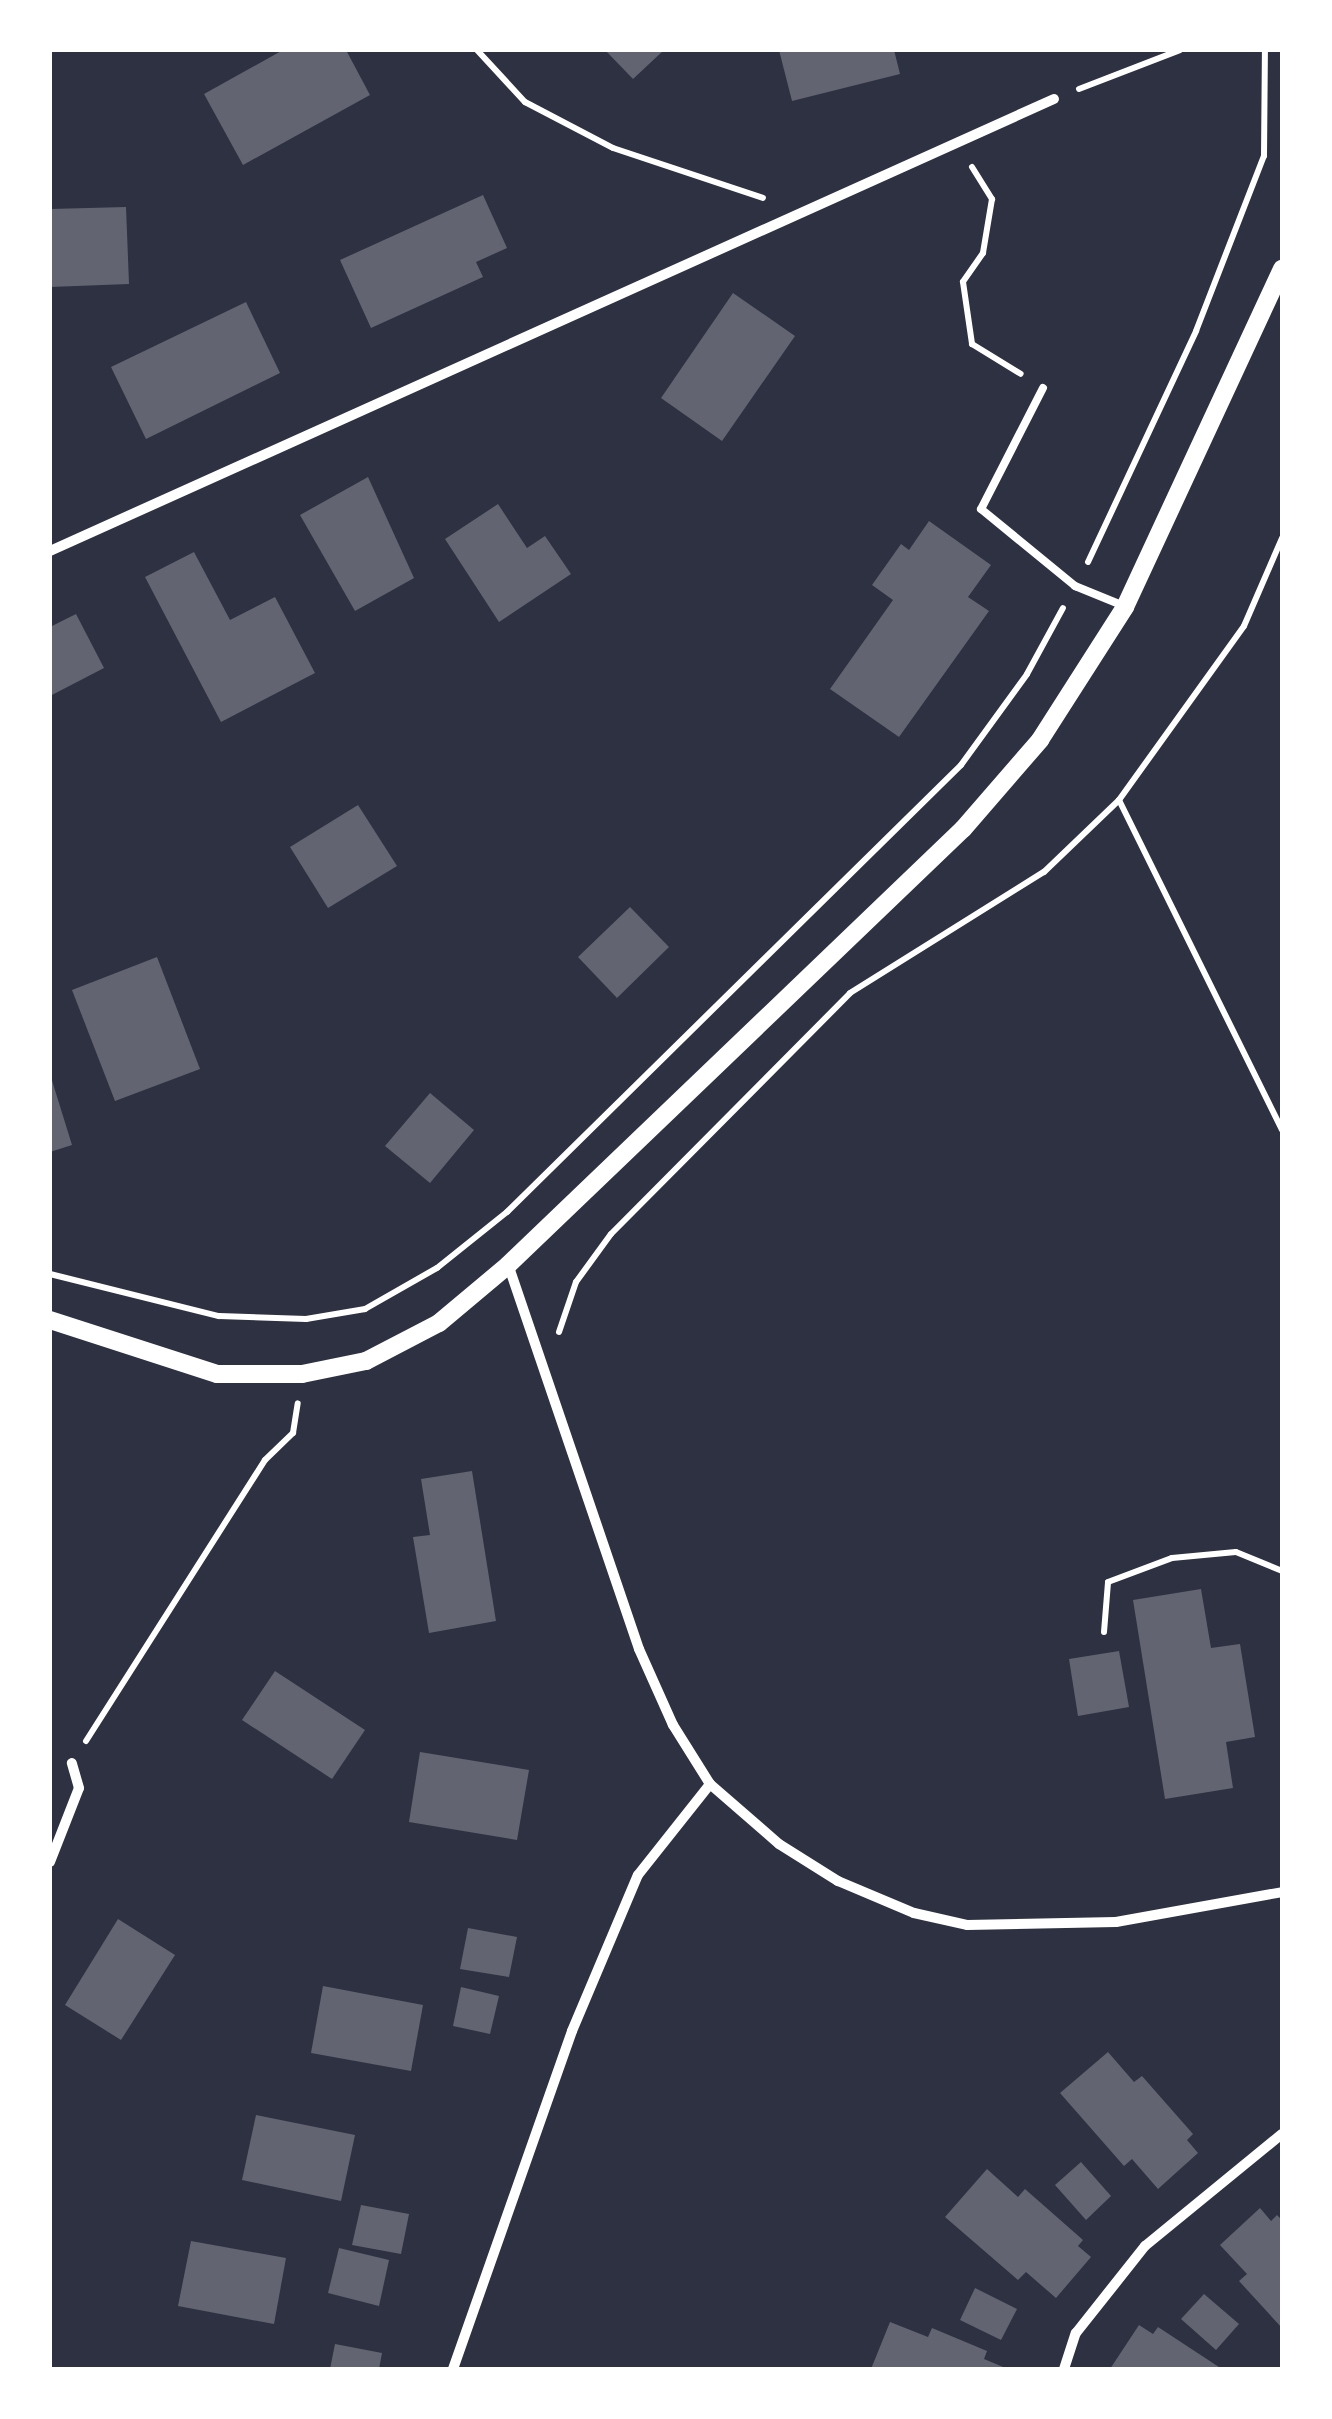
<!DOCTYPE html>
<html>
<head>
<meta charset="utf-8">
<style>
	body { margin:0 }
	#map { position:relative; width:1332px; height:2419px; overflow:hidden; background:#2d3142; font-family:"Exo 2",sans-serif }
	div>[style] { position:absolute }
	.building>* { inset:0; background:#626471 }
	.path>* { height:6px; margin:-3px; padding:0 3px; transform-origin:3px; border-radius:3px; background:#fff }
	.service>* { height:8px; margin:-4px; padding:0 4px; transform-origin:4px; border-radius:4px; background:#fff }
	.minor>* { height:10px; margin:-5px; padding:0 5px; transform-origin:5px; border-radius:5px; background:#fff }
	.tertiary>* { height:18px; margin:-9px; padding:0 9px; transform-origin:9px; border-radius:9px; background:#fff }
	span { translate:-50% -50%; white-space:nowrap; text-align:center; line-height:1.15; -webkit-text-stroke:10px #fff; paint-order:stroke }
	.frame { position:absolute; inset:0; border:52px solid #fff; pointer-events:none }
</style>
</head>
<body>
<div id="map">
	<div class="building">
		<i style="clip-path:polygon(283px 50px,346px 50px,370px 95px,243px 165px,204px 94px)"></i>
		<i style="clip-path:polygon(605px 50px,664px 50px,633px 79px)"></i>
		<i style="clip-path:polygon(779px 50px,894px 50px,900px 74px,792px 101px)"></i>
		<i style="clip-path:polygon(483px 195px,507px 248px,476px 262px,483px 277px,371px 328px,340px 260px)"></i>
		<i style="clip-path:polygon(126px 207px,129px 284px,50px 287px,50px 209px)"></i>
		<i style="clip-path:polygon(733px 293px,795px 336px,722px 441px,661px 398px)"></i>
		<i style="clip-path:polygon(246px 302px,280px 373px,146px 439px,111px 367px)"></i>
		<i style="clip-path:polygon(368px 477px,414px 578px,355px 611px,300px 515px)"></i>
		<i style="clip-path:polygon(498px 504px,527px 548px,545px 536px,571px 574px,499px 622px,445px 539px)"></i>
		<i style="clip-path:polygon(929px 521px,991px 565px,968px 597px,989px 611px,899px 737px,830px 689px,893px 600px,872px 585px,901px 544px,909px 550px)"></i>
		<i style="clip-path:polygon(194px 552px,230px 620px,275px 597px,315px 673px,221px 722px,145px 577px)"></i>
		<i style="clip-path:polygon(76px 614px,104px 668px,50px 696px,50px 627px)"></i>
		<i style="clip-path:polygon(358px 805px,397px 866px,328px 908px,290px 847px)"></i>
		<i style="clip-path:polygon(630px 907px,669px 947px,617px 998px,578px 957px)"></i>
		<i style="clip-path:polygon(157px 957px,200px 1069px,115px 1101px,72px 990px)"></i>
		<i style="clip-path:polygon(50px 1074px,72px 1145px,50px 1152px)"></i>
		<i style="clip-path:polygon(430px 1093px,474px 1130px,430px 1183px,385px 1146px)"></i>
		<i style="clip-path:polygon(472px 1471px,496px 1621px,429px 1633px,413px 1537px,430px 1535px,421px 1479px)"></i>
		<i style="clip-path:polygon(1201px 1589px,1211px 1648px,1240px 1644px,1255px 1737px,1226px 1742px,1233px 1788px,1165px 1799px,1133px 1600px)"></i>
		<i style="clip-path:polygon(1119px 1651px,1129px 1707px,1078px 1716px,1069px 1659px)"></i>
		<i style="clip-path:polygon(275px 1671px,365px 1730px,332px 1779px,242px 1720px)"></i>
		<i style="clip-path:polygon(420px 1752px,529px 1770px,517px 1840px,409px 1822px)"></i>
		<i style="clip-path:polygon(118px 1919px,175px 1955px,121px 2040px,65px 2005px)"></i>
		<i style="clip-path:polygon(468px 1928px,517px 1937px,509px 1977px,460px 1969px)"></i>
		<i style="clip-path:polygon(323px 1986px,423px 2005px,411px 2071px,311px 2053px)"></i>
		<i style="clip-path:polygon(461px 1987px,499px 1996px,490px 2034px,453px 2026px)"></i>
		<i style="clip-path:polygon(1108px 2052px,1134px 2082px,1142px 2076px,1193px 2134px,1187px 2140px,1198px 2153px,1158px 2189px,1132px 2159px,1124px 2166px,1060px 2093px)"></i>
		<i style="clip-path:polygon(256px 2115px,355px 2135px,341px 2201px,242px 2180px)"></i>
		<i style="clip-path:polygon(1081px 2162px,1111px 2196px,1086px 2220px,1055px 2185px)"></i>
		<i style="clip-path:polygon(987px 2169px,1018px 2197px,1025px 2189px,1083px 2240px,1078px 2246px,1091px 2257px,1056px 2298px,1026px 2272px,1018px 2280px,945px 2217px)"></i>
		<i style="clip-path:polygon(361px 2205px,409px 2214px,401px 2254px,352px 2245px)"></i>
		<i style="clip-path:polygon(1260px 2208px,1271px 2221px,1277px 2215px,1282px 2220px,1282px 2328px,1239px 2281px,1247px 2274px,1220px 2245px)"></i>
		<i style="clip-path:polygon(191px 2241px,286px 2258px,274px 2324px,178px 2306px)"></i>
		<i style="clip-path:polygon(339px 2248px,389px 2260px,379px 2306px,328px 2293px)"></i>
		<i style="clip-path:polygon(975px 2288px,1017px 2309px,1001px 2340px,960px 2320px)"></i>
		<i style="clip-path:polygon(1204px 2294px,1239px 2324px,1216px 2350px,1181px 2319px)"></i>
		<i style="clip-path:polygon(890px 2322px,928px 2337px,932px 2328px,987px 2351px,984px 2359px,1008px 2369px,871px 2369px)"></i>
		<i style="clip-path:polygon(1139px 2325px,1153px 2334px,1158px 2327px,1222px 2369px,1110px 2369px)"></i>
		<i style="clip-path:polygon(335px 2344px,382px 2353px,379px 2369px,330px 2369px)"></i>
	</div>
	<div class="path">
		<i style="left:477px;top:50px;width:71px;rotate:47.3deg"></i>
		<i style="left:525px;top:102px;width:99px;rotate:27.6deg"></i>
		<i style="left:613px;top:148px;width:158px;rotate:18.4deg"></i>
		<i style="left:1079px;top:89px;width:108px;rotate:-21.1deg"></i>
		<i style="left:972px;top:167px;width:38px;rotate:58deg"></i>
		<i style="left:992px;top:199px;width:55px;rotate:99.5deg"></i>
		<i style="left:983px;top:253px;width:35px;rotate:125deg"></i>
		<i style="left:963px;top:282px;width:63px;rotate:81.7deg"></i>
		<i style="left:972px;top:344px;width:57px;rotate:31.5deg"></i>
		<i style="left:1088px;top:562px;width:255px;rotate:-64.9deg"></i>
		<i style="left:1196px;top:331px;width:188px;rotate:-68.8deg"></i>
		<i style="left:1264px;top:156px;width:106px;rotate:-89.5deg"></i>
		<i style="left:1119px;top:800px;width:368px;rotate:63.7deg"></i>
		<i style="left:50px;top:1274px;width:174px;rotate:14deg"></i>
		<i style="left:219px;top:1316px;width:87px;rotate:2deg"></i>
		<i style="left:306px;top:1319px;width:60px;rotate:-9.6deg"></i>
		<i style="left:365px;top:1309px;width:83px;rotate:-29.7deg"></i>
		<i style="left:437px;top:1268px;width:90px;rotate:-38.7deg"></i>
		<i style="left:507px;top:1212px;width:637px;rotate:-44.55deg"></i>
		<i style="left:961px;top:765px;width:112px;rotate:-54deg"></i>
		<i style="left:1027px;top:674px;width:75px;rotate:-61.4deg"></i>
		<i style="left:559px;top:1332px;width:53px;rotate:-71.2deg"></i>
		<i style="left:576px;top:1282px;width:59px;rotate:-53.9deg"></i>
		<i style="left:611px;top:1234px;width:339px;rotate:-45.2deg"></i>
		<i style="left:850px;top:993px;width:229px;rotate:-32deg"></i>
		<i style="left:1044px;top:872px;width:104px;rotate:-43.8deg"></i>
		<i style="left:1119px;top:800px;width:214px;rotate:-54.3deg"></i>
		<i style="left:1244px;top:626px;width:96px;rotate:-66.6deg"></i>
		<i style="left:1104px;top:1632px;width:50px;rotate:-85.4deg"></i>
		<i style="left:1108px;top:1582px;width:68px;rotate:-20.6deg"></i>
		<i style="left:1172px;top:1558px;width:64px;rotate:-5.4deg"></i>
		<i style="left:1236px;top:1552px;width:50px;rotate:22.4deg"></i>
		<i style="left:86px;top:1741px;width:333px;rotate:-57.5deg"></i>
		<i style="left:265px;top:1460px;width:39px;rotate:-44deg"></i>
		<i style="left:293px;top:1433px;width:30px;rotate:-81deg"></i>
	</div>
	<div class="service">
		<i style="left:1043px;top:388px;width:136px;rotate:117.1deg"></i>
		<i style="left:981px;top:509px;width:122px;rotate:39.3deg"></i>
		<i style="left:1075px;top:586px;width:53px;rotate:22.2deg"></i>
	</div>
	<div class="minor">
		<i style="left:50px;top:551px;width:1101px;rotate:-24.24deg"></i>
		<i style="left:710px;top:1784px;width:91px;rotate:41deg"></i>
		<i style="left:779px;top:1844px;width:70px;rotate:32.1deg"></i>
		<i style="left:838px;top:1881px;width:82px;rotate:22.8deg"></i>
		<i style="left:914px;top:1913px;width:54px;rotate:12.8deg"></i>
		<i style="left:967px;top:1925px;width:149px;rotate:-1.2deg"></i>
		<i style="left:1116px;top:1922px;width:169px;rotate:-10.2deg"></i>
		<i style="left:50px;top:1862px;width:79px;rotate:-68.6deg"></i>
		<i style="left:79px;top:1788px;width:26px;rotate:-106deg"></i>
		<i style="left:453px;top:2369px;width:358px;rotate:-70.6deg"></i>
		<i style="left:572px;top:2031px;width:169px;rotate:-67.1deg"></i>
		<i style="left:638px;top:1875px;width:116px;rotate:-51.6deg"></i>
		<i style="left:710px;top:1784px;width:70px;rotate:-122.1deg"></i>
		<i style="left:673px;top:1725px;width:83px;rotate:-114.1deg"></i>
		<i style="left:639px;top:1649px;width:406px;rotate:-108.8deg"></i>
		<i style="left:1064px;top:2369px;width:38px;rotate:-72deg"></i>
		<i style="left:1076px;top:2333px;width:111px;rotate:-51.6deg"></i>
		<i style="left:1145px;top:2246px;width:177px;rotate:-39.3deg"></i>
	</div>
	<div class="tertiary">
		<i style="left:50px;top:1320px;width:176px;rotate:17.9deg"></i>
		<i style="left:217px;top:1374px;width:85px"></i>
		<i style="left:302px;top:1374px;width:65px;rotate:-11.5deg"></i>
		<i style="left:366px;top:1361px;width:82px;rotate:-27.5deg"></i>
		<i style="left:439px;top:1323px;width:90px;rotate:-40deg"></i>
		<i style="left:508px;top:1265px;width:630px;rotate:-43.78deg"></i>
		<i style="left:963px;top:829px;width:118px;rotate:-49.1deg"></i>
		<i style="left:1040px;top:740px;width:158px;rotate:-57.4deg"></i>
		<i style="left:1125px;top:607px;width:373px;rotate:-65.1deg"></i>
	</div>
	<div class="frame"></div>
</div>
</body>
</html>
